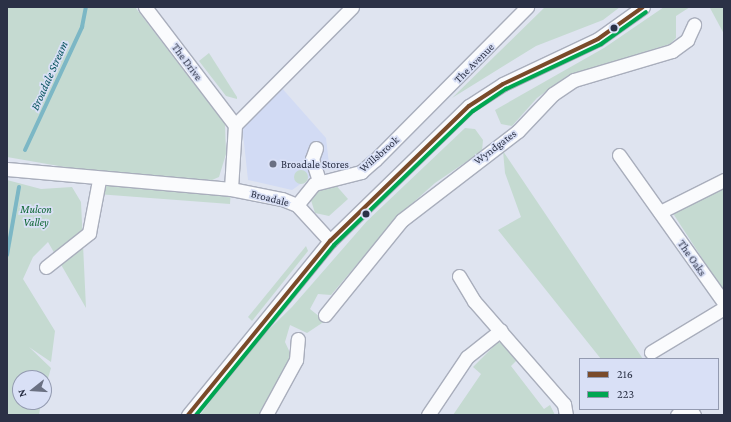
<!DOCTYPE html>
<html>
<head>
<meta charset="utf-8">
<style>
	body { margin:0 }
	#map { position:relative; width:731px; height:422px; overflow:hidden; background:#dfe4f0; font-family:"Crimson Pro",serif }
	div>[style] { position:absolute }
	.built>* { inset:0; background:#d2dbf4 }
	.green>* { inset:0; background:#c5dad1 }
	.round { border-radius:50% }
	.stream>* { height:4px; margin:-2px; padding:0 2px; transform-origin:2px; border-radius:2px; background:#7cb7c5 }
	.roads { filter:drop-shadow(1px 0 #a9aebc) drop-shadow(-1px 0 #a9aebc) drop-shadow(0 1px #a9aebc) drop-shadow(0 -1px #a9aebc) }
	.minor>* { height:13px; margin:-6.5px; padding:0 6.5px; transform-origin:6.5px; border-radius:6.5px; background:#fafbfd }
	.bus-1>* { height:4px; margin:-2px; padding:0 2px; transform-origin:2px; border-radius:2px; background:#7a4b2a }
	.bus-2>* { height:4px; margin:-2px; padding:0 2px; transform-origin:2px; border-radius:2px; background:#00a651 }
	.dots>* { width:11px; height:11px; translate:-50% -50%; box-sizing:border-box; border:2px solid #d9e0f6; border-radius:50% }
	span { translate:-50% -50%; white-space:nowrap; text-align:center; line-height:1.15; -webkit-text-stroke:3.5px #d9e0f6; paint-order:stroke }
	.street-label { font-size:11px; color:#2b3146 }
	.poi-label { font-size:11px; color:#2b3146 }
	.left { translate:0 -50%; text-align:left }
	.park-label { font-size:11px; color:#0b6431; font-style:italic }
	.water-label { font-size:12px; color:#06525d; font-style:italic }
	.frame { position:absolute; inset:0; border:8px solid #2b3146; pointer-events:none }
	.legend { position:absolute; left:579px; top:358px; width:140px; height:52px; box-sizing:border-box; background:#d9e0f6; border:1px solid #939ab0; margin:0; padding:5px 7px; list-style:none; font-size:12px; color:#2b3146 }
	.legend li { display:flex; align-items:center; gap:8px; height:20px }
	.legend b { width:20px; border:1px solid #939ab0 }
	.north { position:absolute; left:12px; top:370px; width:40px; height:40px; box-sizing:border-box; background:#d9e0f6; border:1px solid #939ab0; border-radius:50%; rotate:253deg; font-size:11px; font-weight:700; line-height:16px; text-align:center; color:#2b3146 }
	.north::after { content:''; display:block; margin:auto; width:14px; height:18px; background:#6a7082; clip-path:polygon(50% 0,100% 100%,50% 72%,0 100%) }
</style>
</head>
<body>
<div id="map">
	<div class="built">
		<i style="clip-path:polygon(280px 86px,326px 138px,329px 164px,292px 190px,248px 180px,242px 124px)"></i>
	</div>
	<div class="green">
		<i style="clip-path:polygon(7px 7px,135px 7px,225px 124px,226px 154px,219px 177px,212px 180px,99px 173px,7px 157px)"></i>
		<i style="clip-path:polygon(545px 7px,620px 7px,603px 20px,536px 46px,452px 98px)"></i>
		<i style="clip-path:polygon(664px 7px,690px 7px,676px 16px,676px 38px,670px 44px,567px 76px,537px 98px,512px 126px,501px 124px,495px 110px,604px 48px)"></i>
		<i style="clip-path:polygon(724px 7px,724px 34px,710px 8px)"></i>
		<i style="clip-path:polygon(209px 53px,237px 97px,237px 99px,226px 96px,199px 61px)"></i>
		<i style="clip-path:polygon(465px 128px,475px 129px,483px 140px,482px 151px,435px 183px,398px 216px,331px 295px,318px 294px,310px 309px,325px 321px,307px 333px,290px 325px,285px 342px,291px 355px,260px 415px,200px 415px,249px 349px,292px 307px,367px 221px)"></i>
		<i style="clip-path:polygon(503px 151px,643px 359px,601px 359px,498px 230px,521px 217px,505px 173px)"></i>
		<i class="round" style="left:294px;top:170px;width:14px;height:14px"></i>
		<i style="clip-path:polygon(7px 180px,41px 189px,72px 187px,81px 202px,86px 308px,48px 242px,33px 257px,23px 279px,55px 331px,51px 362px,29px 347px,51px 368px,44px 392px,44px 378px,20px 378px,20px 402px,41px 402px,39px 415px,7px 415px)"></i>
		<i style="clip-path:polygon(99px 180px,231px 189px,230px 204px,97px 194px)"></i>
		<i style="clip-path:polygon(334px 183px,348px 199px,329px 216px,315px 213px,310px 197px,312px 191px)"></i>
		<i style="clip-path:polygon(724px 187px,724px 292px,674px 215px,675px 209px)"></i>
		<i style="clip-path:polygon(306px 246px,308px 251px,252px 321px,248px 317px)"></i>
		<i style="clip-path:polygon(498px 342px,505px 344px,518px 359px,511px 366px,544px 409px,550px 405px,555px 415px,453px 415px,481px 374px,473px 367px)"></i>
	</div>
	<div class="stream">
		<i style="left:25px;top:150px;width:136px;rotate:-65.1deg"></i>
		<i style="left:82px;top:27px;width:20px;rotate:-79deg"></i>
		<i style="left:7px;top:255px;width:69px;rotate:-80deg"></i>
	</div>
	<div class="roads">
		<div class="minor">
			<i style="left:145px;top:7px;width:148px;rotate:52.7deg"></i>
			<i style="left:235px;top:125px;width:64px;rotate:93.6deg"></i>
			<i style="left:235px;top:125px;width:166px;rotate:-45.2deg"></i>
			<i style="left:316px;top:148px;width:12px;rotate:110deg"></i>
			<i style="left:312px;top:159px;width:23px;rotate:72deg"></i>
			<i style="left:619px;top:155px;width:181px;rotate:54.6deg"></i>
			<i style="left:7px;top:169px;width:225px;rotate:5.1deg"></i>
			<i style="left:231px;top:189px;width:52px;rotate:11.1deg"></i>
			<i style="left:282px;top:199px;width:16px;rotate:22deg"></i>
			<i style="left:297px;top:205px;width:49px;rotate:47.5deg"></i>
			<i style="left:297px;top:205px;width:27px;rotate:-51deg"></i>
			<i style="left:314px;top:184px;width:49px;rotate:-14.3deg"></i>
			<i style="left:361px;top:172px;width:18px;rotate:-41deg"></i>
			<i style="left:375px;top:160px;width:216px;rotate:-45.2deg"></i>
			<i style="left:660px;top:212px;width:72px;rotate:-26.6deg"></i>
			<i style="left:46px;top:267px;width:55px;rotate:-38.3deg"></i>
			<i style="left:89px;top:233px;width:54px;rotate:-79.3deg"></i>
			<i style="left:459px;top:276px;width:29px;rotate:59deg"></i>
			<i style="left:474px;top:301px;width:137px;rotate:48.9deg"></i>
			<i style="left:564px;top:404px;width:11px;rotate:80deg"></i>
			<i style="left:325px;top:315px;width:122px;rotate:-51deg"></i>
			<i style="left:402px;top:220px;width:146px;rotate:-37.5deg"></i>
			<i style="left:518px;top:131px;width:51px;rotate:-46.6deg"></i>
			<i style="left:553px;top:94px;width:25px;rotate:-34deg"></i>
			<i style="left:574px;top:80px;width:102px;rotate:-16.5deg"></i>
			<i style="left:672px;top:51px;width:19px;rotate:-36deg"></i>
			<i style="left:687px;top:40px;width:17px;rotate:-65deg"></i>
			<i style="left:651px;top:352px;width:85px;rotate:-31.1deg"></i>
			<i style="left:690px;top:409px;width:7px;rotate:56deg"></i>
			<i style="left:188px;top:415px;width:225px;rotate:-50.8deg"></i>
			<i style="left:330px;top:241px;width:194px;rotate:-44.2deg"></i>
			<i style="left:469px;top:106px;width:40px;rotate:-32.9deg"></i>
			<i style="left:503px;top:84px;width:105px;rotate:-25.3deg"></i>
			<i style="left:598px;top:39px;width:55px;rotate:-35.4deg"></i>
			<i style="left:266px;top:415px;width:63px;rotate:-61.4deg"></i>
			<i style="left:296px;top:360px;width:21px;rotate:-85deg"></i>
			<i style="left:428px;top:415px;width:70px;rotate:-56.1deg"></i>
			<i style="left:467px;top:357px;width:43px;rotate:-38.5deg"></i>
			<i style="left:677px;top:415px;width:8px;rotate:-45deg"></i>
		</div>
	</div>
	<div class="bus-1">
		<i style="left:188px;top:415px;width:225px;rotate:-50.8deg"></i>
		<i style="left:330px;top:241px;width:194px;rotate:-44.2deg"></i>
		<i style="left:469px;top:106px;width:40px;rotate:-32.9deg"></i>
		<i style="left:503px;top:84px;width:105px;rotate:-25.3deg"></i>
		<i style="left:598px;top:39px;width:55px;rotate:-35.4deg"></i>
	</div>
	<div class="bus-2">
		<i style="left:196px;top:415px;width:219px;rotate:-50.9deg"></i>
		<i style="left:334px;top:245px;width:193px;rotate:-44deg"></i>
		<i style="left:473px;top:111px;width:40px;rotate:-34deg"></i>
		<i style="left:506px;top:89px;width:105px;rotate:-25.3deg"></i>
		<i style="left:601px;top:44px;width:55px;rotate:-35.4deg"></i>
	</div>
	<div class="dots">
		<i style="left:614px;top:28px;background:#2b3146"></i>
		<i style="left:273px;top:164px;background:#6a7082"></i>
		<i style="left:366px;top:214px;background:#2b3146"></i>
	</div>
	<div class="street-label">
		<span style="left:187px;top:62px;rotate:53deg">The Drive</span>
		<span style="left:474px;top:63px;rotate:-45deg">The Avenue</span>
		<span style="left:495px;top:147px;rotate:-37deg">Wyndgates</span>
		<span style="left:379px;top:154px;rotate:-41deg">Willsbrook</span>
		<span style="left:270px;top:198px;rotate:14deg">Broadale</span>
		<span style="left:692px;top:258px;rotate:55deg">The Oaks</span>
	</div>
	<div class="poi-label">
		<span class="left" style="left:281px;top:164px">Broadale Stores</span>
	</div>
	<div class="park-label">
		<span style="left:36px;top:216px">Mulcon<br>Valley</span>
	</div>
	<div class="water-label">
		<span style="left:50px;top:76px;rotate:-66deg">Broadale Stream</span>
	</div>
	<div class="frame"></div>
	<ul class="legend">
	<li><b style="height:5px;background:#7a4b2a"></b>216</li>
	<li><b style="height:5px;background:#00a651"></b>223</li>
	</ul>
	<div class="north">N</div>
</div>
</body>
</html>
